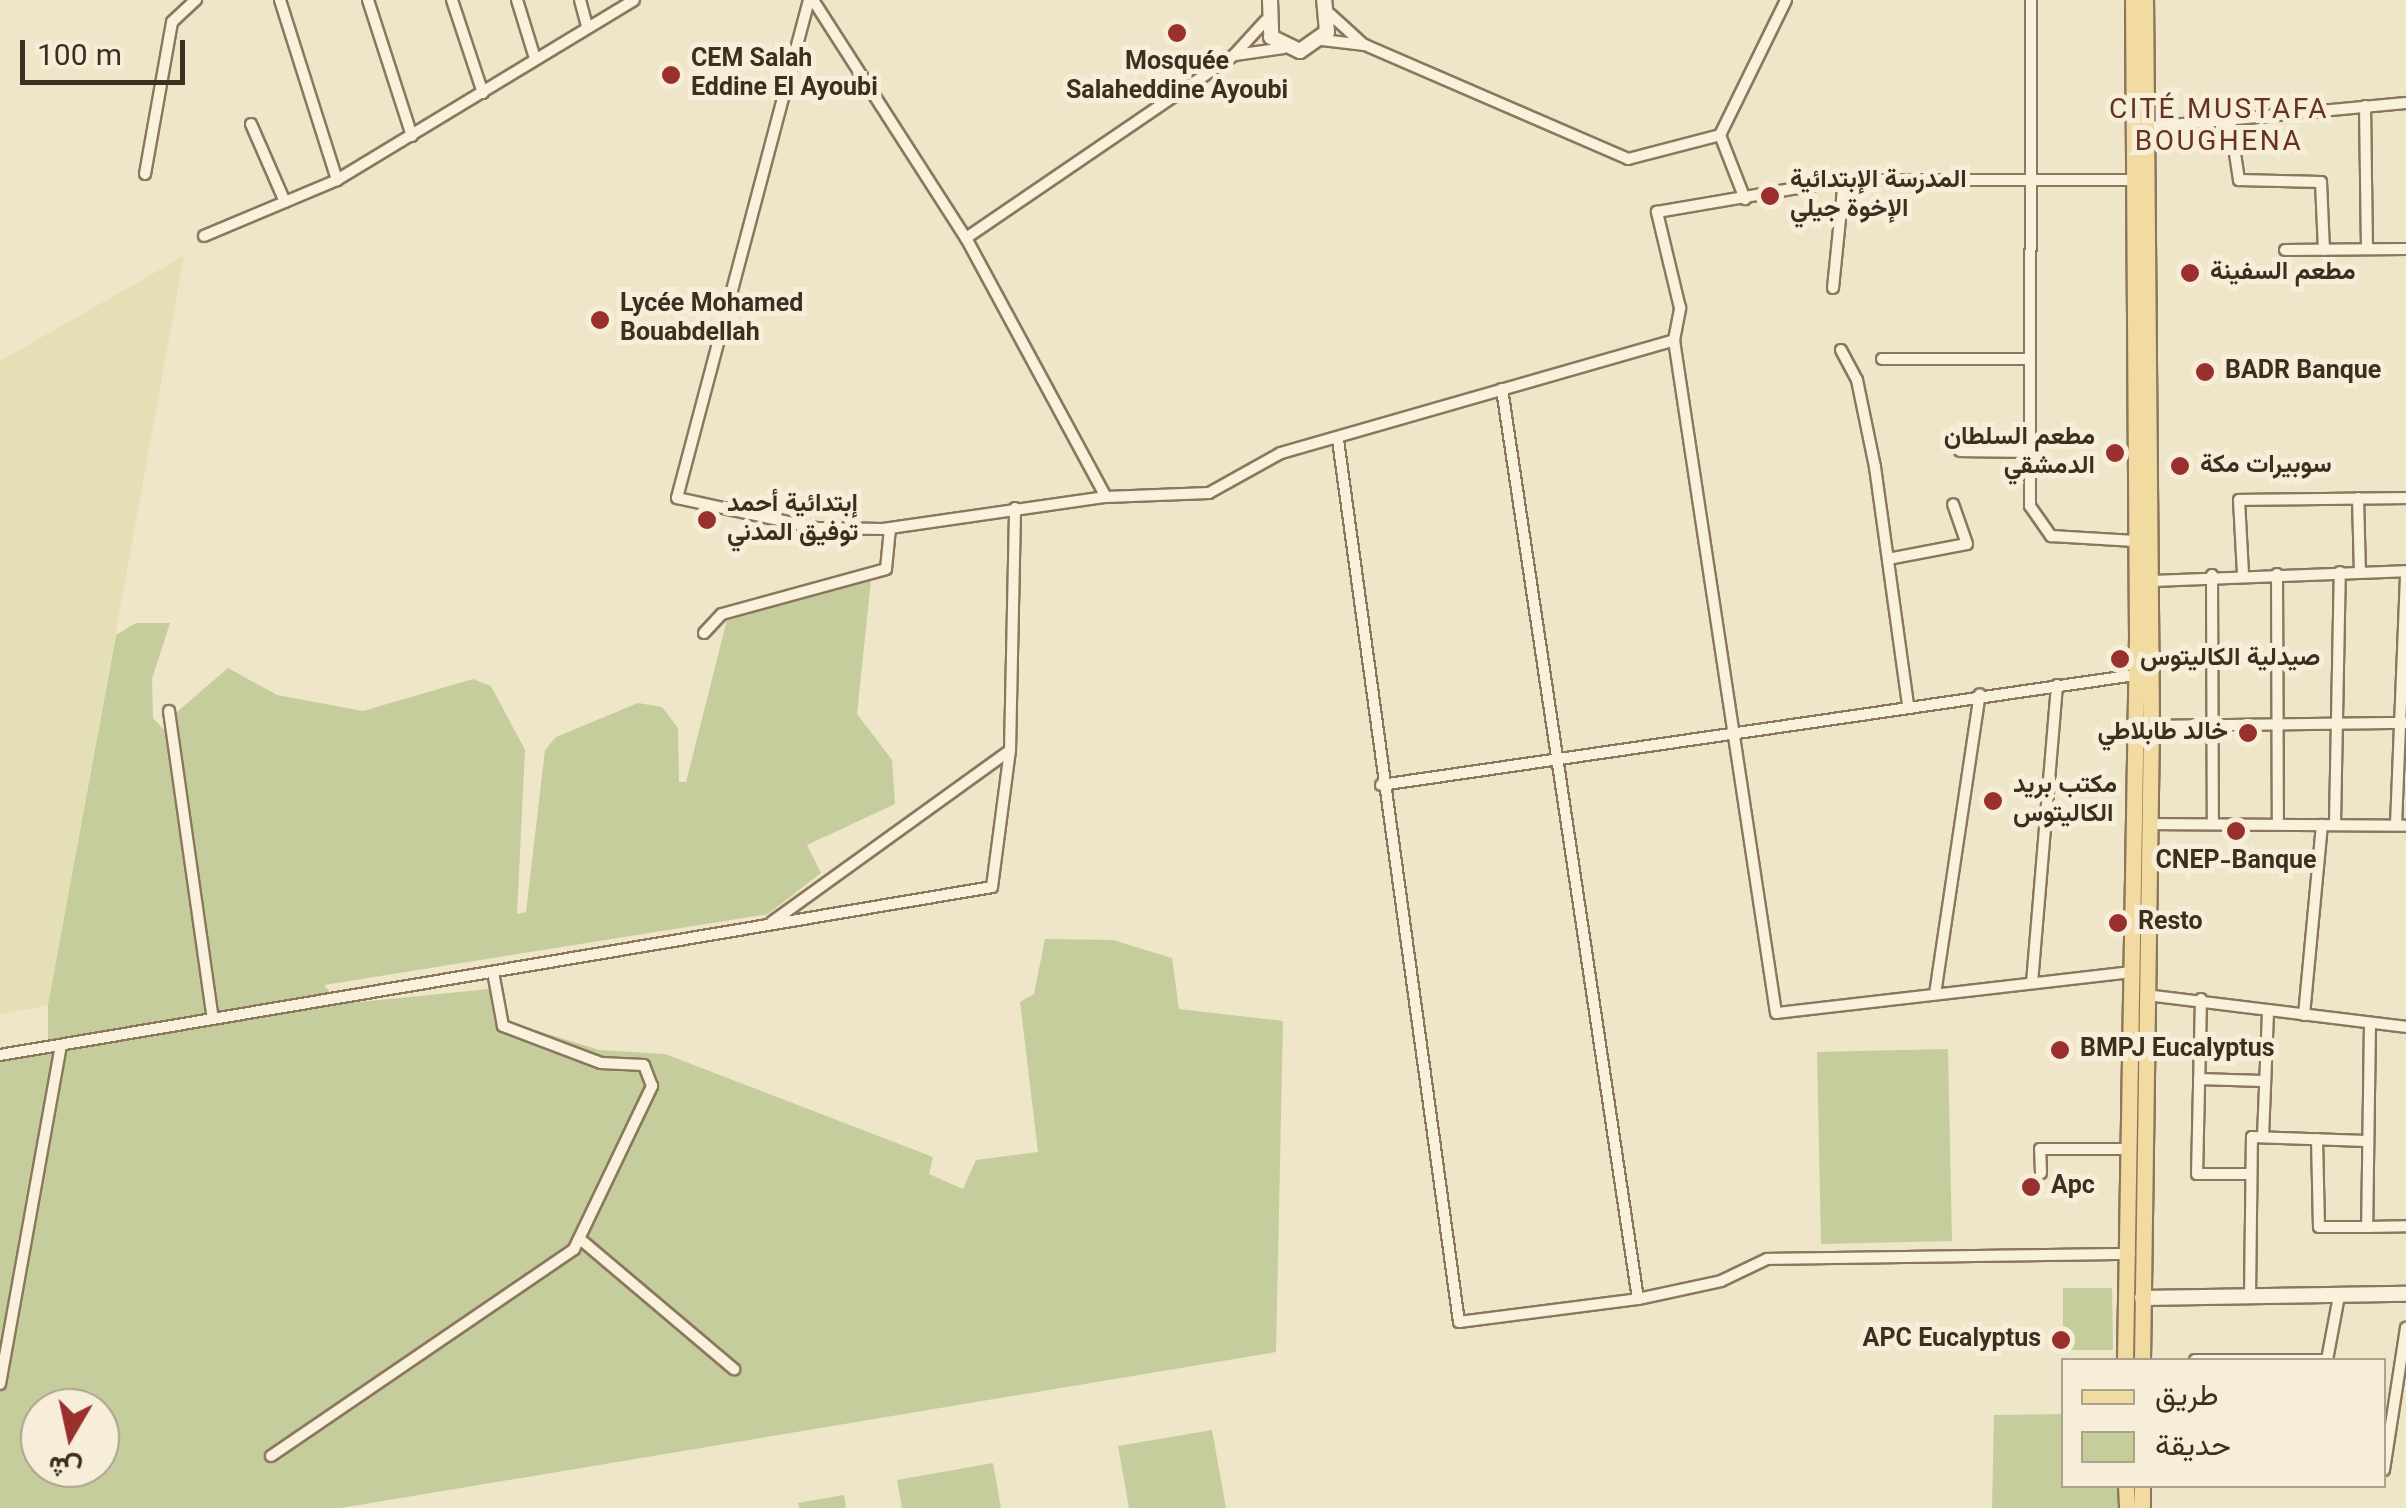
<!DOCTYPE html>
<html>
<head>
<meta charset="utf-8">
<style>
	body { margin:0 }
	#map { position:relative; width:2406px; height:1508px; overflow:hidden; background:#efe5c8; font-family:Georgia,Vazirmatn,serif }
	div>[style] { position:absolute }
	.farmland>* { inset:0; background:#e4dfb5 }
	.green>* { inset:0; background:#c6cd9c }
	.roads { filter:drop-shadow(2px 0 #8b775d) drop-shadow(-2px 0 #8b775d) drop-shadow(0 2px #8b775d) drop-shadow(0 -2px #8b775d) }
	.street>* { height:10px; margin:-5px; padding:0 5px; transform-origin:5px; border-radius:5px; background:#f9f1dc }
	.secondary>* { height:14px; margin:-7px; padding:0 7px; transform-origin:7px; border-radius:7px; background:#f9f1dc }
	.primary>* { height:15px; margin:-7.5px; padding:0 7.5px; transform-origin:7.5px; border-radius:7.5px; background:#f1dba1 }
	.dots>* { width:28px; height:28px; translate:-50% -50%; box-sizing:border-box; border:5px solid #f6eed8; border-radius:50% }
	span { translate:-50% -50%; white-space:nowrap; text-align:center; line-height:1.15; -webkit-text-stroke:10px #f6eed8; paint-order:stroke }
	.poi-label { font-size:25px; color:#3c2f20; font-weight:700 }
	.left { translate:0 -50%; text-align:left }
	.right { translate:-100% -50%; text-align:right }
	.neighbourhood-label { font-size:28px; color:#683220; letter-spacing:2.5px }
	.legend { position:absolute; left:2061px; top:1358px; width:325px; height:130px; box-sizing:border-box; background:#f6eed8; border:2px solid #aca28e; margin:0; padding:12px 18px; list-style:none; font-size:30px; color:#3c2f20 }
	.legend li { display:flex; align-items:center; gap:20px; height:50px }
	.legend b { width:50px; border:2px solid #aca28e }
	.north { position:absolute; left:20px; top:1388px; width:100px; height:100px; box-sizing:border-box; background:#f6eed8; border:2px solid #aca28e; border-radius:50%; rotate:189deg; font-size:28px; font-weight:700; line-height:40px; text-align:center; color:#3c2f20 }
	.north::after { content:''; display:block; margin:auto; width:35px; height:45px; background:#9a302d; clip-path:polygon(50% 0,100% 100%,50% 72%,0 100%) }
	.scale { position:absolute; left:20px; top:40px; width:165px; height:45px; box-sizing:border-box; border:5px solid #3c2f20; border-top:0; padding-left:12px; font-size:30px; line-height:35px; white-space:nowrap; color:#3c2f20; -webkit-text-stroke:8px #f6eed8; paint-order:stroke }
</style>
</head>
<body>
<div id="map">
	<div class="farmland">
		<i style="clip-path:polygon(184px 256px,48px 1005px,0 1015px,0 361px)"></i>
	</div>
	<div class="green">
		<i style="clip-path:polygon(evenodd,872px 570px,857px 714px,892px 760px,895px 804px,807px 845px,821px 873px,768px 914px,324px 985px,339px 1004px,499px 988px,503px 1020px,599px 1050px,665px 1054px,933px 1157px,929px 1174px,963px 1189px,976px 1160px,1038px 1152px,1020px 1002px,1034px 994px,1045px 939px,1113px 940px,1172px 958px,1179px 1009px,1283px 1021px,1276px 1352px,341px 1508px,0 1508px,0 1062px,48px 1053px,48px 1005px,116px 635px,136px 623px,170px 623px,152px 679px,153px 718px,167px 733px,178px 734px,177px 712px,228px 668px,277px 695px,363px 711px,473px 679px,491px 686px,525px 750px,517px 914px,526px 912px,545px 750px,556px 737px,638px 703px,662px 707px,678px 728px,679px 782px,686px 782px,730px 608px,872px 570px,40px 1408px,100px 1408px,100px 1468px,40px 1468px,40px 1408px)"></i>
		<i style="clip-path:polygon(1948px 1049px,1952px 1241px,1821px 1244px,1817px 1052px)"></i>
		<i style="clip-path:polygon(2063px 1288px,2112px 1288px,2113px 1350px,2063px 1350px)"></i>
		<i style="clip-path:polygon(2063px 1414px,2064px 1486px,2126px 1486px,2127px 1508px,1992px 1508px,1994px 1415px)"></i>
		<i style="clip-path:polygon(1212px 1430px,1226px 1508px,1129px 1508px,1118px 1446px)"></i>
		<i style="clip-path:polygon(993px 1463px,1001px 1508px,902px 1508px,897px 1480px)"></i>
		<i style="clip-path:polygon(844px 1495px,846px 1508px,799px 1508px,798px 1503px)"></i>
	</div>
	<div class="roads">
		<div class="street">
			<i style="left:280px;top:0;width:189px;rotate:72.4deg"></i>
			<i style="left:368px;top:0;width:143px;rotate:72.1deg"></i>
			<i style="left:452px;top:0;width:98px;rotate:71.6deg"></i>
			<i style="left:517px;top:0;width:58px;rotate:72.8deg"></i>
			<i style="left:580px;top:0;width:27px;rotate:75deg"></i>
			<i style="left:809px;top:0;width:515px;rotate:104.85deg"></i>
			<i style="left:677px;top:498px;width:142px;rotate:12.2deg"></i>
			<i style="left:816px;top:528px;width:67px;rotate:0.9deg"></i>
			<i style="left:883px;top:529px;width:225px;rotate:-8.2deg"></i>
			<i style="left:813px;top:0;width:283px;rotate:57.3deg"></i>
			<i style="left:966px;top:238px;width:294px;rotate:61.6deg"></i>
			<i style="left:1106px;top:497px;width:103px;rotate:-2.2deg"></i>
			<i style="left:1209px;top:493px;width:82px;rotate:-29.1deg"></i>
			<i style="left:1281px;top:453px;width:409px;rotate:-16deg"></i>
			<i style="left:2031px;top:0;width:506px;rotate:90.11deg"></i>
			<i style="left:2030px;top:506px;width:37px;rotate:55deg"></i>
			<i style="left:2051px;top:536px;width:84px;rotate:3.4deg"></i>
			<i style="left:1330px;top:14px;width:46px;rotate:42.4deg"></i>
			<i style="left:1322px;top:40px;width:43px;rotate:6.6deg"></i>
			<i style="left:1365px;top:45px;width:287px;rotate:23.4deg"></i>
			<i style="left:1628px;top:159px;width:95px;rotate:-14.6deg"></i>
			<i style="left:1720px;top:135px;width:69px;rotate:68.7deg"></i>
			<i style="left:1235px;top:55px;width:49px;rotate:-8.1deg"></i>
			<i style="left:2365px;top:106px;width:143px;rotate:89.2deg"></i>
			<i style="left:2230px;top:121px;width:60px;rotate:81.3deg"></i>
			<i style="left:2239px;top:180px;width:82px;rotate:1.4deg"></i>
			<i style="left:2321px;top:182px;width:68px;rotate:87.5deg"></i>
			<i style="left:251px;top:124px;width:85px;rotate:66.4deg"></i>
			<i style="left:2140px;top:128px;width:267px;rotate:-5.4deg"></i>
			<i style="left:1720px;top:135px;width:150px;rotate:-63.9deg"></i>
			<i style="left:145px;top:174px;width:154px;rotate:-79.9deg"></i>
			<i style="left:172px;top:22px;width:33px;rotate:-43deg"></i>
			<i style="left:204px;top:236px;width:144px;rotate:-22.8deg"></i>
			<i style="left:337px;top:180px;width:347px;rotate:-31.2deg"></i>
			<i style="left:966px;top:238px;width:325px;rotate:-34.3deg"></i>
			<i style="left:1234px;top:55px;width:46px;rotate:-47.6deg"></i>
			<i style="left:2285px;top:250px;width:121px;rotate:-0.5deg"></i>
			<i style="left:1833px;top:288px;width:109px;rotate:-84.2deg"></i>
			<i style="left:1841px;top:350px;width:34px;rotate:62deg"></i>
			<i style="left:1857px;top:380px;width:89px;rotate:78.3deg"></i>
			<i style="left:1875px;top:467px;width:240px;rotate:82.1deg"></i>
			<i style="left:1882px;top:359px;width:147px"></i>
			<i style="left:1502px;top:389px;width:920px;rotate:81.5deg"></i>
			<i style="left:1338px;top:440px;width:890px;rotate:82.19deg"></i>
			<i style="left:1459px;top:1322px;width:180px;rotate:-7.3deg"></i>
			<i style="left:1638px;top:1299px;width:85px;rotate:-12.2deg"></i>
			<i style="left:1721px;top:1281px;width:51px;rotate:-25.6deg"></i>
			<i style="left:1767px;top:1259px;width:363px;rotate:-0.8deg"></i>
			<i style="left:1960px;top:451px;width:70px;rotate:0.8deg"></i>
			<i style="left:2358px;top:498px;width:74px;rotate:88.5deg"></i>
			<i style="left:1888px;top:559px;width:80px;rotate:-10.8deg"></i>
			<i style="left:1967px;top:544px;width:42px;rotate:-109.3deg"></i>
			<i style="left:2243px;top:574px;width:74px;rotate:-93.1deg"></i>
			<i style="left:2239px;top:500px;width:167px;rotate:-0.7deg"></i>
			<i style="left:2277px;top:574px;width:250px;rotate:89.8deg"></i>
			<i style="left:2212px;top:575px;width:247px;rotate:89.8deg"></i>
			<i style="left:2151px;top:581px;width:255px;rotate:-2.2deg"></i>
			<i style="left:704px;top:633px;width:26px;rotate:-47deg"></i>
			<i style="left:722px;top:614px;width:170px;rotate:-15.3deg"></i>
			<i style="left:886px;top:569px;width:41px;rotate:-84.4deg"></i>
			<i style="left:169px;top:711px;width:311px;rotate:81.9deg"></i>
			<i style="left:2151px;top:726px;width:255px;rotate:-0.7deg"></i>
			<i style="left:1381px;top:785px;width:769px;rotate:-8.3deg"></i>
			<i style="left:2335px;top:823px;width:251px;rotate:-88.9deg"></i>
			<i style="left:2148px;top:824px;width:258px;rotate:0.4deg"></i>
			<i style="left:2396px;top:825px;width:248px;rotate:-87.7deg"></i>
			<i style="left:772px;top:922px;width:292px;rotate:-35.8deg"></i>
			<i style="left:2131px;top:972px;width:357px;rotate:173.4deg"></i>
			<i style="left:1776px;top:1013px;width:681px;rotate:-98.62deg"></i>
			<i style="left:1674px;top:340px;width:33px;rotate:-79deg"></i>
			<i style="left:1680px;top:308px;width:99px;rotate:-103.5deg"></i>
			<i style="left:1657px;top:212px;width:190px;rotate:-9.7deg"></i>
			<i style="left:1844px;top:180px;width:291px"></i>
			<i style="left:2032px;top:983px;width:299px;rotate:-85.2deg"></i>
			<i style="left:1935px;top:994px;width:303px;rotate:-81.5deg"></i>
			<i style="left:2146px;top:995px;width:262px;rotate:7deg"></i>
			<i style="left:2201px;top:999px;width:175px;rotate:91.3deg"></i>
			<i style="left:2197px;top:1174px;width:54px"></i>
			<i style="left:2304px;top:1015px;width:191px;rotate:-84.6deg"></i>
			<i style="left:2370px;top:1023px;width:204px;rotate:90.8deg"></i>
			<i style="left:2367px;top:1227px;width:39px;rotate:-1deg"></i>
			<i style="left:0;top:1055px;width:1006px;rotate:-9.61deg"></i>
			<i style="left:992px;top:887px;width:137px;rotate:-82.5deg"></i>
			<i style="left:1010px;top:751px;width:243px;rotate:-88.8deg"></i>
			<i style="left:2199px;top:1079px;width:64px;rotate:1.8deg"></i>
			<i style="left:2263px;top:1137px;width:127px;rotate:-87.7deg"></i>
			<i style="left:2317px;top:1139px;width:88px;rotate:88.7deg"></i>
			<i style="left:2319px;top:1227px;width:48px"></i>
			<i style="left:2041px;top:1173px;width:24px;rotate:-92deg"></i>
			<i style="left:2040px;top:1149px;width:88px"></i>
			<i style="left:580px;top:1239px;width:202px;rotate:40.2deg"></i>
			<i style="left:2250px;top:1297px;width:160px;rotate:-89.3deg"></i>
			<i style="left:2252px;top:1137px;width:114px;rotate:2deg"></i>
			<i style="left:2195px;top:1360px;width:132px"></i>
			<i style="left:2327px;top:1360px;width:65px;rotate:-79.4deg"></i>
			<i style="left:0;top:1384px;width:344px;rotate:-79.8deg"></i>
			<i style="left:271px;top:1456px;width:367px;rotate:-34.3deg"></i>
			<i style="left:574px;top:1249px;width:181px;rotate:-64.4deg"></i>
			<i style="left:652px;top:1086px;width:22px;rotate:-111deg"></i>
			<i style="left:644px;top:1065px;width:43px;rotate:-177.3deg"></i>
			<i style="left:601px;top:1063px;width:105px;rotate:-159.3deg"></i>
			<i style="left:503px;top:1026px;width:55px;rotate:-100.5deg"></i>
			<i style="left:2384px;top:1470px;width:144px;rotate:-81.2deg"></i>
		</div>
		<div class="secondary">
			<i style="left:1270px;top:0;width:37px;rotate:88deg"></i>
			<i style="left:1271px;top:37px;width:32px;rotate:26deg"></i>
			<i style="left:1300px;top:51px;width:33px;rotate:-35deg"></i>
			<i style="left:1327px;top:32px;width:32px;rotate:-95deg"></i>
			<i style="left:2142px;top:1298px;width:264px;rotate:-0.9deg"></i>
		</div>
		<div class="primary">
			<i style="left:2125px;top:1360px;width:725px;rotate:-89.05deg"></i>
			<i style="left:2137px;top:635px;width:635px;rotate:-90.36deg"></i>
			<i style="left:2142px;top:1360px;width:634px;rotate:-89.19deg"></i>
			<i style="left:2151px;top:726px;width:726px;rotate:-90.47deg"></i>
			<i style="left:2126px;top:1486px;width:22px;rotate:87deg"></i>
			<i style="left:2142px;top:1508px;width:22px;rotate:-90deg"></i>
		</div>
	</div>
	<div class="dots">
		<i style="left:1177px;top:33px;background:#9a302d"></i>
		<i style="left:671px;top:75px;background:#9a302d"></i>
		<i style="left:1770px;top:196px;background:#9a302d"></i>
		<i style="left:2190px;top:273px;background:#9a302d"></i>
		<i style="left:600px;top:320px;background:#9a302d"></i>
		<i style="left:2205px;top:372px;background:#9a302d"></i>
		<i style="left:2115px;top:453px;background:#9a302d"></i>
		<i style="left:2180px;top:466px;background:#9a302d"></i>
		<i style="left:707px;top:520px;background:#9a302d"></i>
		<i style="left:2120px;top:659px;background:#9a302d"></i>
		<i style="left:2248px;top:733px;background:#9a302d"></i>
		<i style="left:1993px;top:801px;background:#9a302d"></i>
		<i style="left:2236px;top:831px;background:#9a302d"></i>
		<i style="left:2118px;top:923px;background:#9a302d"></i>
		<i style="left:2060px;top:1050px;background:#9a302d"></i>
		<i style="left:2031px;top:1187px;background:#9a302d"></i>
		<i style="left:2061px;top:1340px;background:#9a302d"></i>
	</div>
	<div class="poi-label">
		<span class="left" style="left:691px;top:75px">CEM Salah<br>Eddine El Ayoubi</span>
		<span style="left:1177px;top:78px">Mosquée<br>Salaheddine Ayoubi</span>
		<span class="left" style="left:1790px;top:196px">المدرسة الإبتدائية<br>الإخوة جيلي</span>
		<span class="left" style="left:2210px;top:273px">مطعم السفينة</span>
		<span class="left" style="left:620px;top:320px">Lycée Mohamed<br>Bouabdellah</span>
		<span class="left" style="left:2225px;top:372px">BADR Banque</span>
		<span class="right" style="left:2095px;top:453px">مطعم السلطان<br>الدمشقي</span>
		<span class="left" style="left:2200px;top:466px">سوبيرات مكة</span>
		<span class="left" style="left:727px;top:520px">إبتدائية أحمد<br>توفيق المدني</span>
		<span class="left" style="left:2140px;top:659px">صيدلية الكاليتوس</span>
		<span class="right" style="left:2228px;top:733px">خالد طابلاطي</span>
		<span class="left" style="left:2013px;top:801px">مكتب بريد<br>الكاليتوس</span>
		<span style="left:2236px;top:862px">CNEP-Banque</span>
		<span class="left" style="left:2138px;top:923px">Resto</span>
		<span class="left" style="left:2080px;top:1050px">BMPJ Eucalyptus</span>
		<span class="left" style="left:2051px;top:1187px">Apc</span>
		<span class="right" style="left:2041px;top:1340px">APC Eucalyptus</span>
	</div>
	<div class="neighbourhood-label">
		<span style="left:2219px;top:127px">CITÉ MUSTAFA<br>BOUGHENA</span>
	</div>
	<ul class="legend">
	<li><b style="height:12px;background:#f1dba1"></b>طريق</li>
	<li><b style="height:28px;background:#c6cd9c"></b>حديقة</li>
	</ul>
	<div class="north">ش</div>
	<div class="scale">100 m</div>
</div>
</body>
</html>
